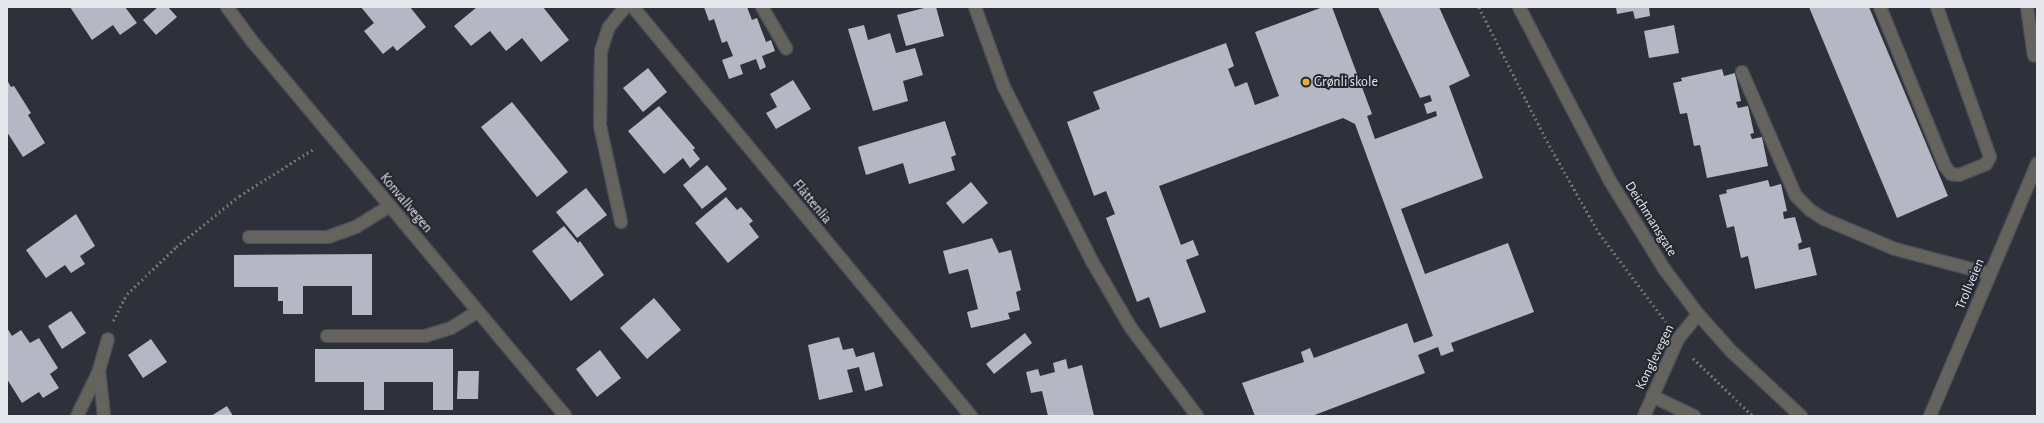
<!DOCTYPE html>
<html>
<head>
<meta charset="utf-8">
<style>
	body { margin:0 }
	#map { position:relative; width:2044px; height:423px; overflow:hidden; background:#2e313a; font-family:"Alegreya Sans",sans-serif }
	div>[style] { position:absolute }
	.building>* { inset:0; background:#b5b8c4 }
	.path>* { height:2.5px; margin-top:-1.25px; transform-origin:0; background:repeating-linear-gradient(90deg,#6e7178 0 2px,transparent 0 5px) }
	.roads { filter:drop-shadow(1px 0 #4b4e57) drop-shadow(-1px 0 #4b4e57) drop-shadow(0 1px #4b4e57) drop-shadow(0 -1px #4b4e57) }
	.minor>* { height:12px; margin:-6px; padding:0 6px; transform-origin:6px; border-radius:6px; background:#65635e }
	.dots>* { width:11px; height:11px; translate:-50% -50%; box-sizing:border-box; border:2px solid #242730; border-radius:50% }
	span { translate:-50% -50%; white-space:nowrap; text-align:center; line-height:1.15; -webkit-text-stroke:4px #242730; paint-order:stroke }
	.poi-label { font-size:14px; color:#e6e8ee }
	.left { translate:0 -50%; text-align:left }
	.street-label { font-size:14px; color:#e6e8ee }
	.frame { position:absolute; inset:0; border:8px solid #e6e8ee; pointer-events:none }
</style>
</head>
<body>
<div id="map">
	<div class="building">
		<i style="clip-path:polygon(70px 7px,125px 7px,137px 23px,120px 35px,113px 25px,92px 40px)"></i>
		<i style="clip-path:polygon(158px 7px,168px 7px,177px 17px,156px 35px,143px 20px)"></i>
		<i style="clip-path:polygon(361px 7px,410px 7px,426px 27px,397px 51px,393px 46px,383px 54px,364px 31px,374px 23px)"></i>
		<i style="clip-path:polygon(477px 7px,543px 7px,569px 40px,541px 62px,522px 38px,506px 51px,490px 31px,471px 46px,454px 26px)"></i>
		<i style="clip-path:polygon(704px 7px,747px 7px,752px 20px,757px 18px,766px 42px,771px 40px,775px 51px,762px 56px,766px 67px,760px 70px,756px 59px,740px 65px,743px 74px,729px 79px,722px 60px,733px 56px,727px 41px,722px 43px,714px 19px,709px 21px)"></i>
		<i style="clip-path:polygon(928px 7px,936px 7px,944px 36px,906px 46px,897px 15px)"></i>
		<i style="clip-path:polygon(1323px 7px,1332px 7px,1372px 114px,1367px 116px,1375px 139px,1437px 116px,1436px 111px,1427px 114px,1424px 104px,1432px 101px,1430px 95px,1420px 98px,1378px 7px,1439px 7px,1470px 76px,1449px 86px,1483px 178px,1401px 209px,1425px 274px,1508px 243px,1534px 312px,1451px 343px,1454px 351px,1441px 356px,1438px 347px,1418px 355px,1425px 373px,1312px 416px,1255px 416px,1242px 383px,1304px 362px,1301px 352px,1310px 348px,1314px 358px,1407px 323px,1414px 343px,1433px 336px,1355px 124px,1343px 118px,1159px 186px,1181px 245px,1193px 240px,1199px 255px,1186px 260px,1206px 312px,1160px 328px,1149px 297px,1137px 302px,1106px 218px,1115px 214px,1106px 191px,1094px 196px,1067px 122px,1100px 109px,1093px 92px,1226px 43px,1234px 66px,1228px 69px,1235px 87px,1247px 82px,1255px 105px,1279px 96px,1255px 32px)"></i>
		<i style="clip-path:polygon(1616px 7px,1649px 7px,1650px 16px,1635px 19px,1633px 11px,1617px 14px)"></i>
		<i style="clip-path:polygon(1809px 7px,1869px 7px,1948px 196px,1897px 218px)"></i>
		<i style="clip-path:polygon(864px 25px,868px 40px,890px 33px,896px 53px,915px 48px,923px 75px,903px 81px,908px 101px,873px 111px,848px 29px)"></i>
		<i style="clip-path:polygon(1674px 25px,1679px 53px,1649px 58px,1644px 31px)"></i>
		<i style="clip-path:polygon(648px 68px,667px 92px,643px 112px,623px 88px)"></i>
		<i style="clip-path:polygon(1722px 69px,1724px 76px,1735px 73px,1741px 101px,1736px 102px,1738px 108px,1748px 106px,1754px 133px,1750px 134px,1752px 139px,1762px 137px,1768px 166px,1707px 178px,1700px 145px,1694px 146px,1687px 113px,1680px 114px,1673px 83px,1682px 81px,1681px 78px)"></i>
		<i style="clip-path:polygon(7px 80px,11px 87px,14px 86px,31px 113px,28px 115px,45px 143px,23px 157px,7px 132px)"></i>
		<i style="clip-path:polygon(793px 80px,811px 109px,776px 129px,766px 113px,777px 107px,770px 94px)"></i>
		<i style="clip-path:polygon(512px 102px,568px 172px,537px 197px,481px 127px)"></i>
		<i style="clip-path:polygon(659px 106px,695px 148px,693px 150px,700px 159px,690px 168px,683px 158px,664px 174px,628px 131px)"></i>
		<i style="clip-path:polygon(945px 121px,956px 155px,951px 157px,955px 170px,909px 184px,903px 163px,866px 175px,858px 147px)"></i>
		<i style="clip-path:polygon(707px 165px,727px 189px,702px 209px,683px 185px)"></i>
		<i style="clip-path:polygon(1768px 180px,1770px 187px,1781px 184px,1787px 211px,1783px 212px,1784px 219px,1795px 217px,1802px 242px,1798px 244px,1799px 250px,1810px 247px,1817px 275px,1755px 289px,1748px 256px,1741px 258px,1734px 226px,1727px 228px,1719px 195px,1727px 193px,1726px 190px)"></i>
		<i style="clip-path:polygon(971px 182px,988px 203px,963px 224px,946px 203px)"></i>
		<i style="clip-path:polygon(586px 188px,607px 215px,577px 238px,556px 212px)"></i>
		<i style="clip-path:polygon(726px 197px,737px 210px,741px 207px,753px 221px,749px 224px,759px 237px,728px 263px,695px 223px)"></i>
		<i style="clip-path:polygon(76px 214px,95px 246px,80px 256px,85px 264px,71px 273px,65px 265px,46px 278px,26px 250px)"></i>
		<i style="clip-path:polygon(564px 226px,578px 243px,580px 241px,604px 275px,571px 301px,532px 251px)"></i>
		<i style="clip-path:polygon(992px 238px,999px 253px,1011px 250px,1021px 290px,1016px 292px,1020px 310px,1008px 313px,1010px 319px,971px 328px,967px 312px,978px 309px,968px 269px,949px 274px,943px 251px)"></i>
		<i style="clip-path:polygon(372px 254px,372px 315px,352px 315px,352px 286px,303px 286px,303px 314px,283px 314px,283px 301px,278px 301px,278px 287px,234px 287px,234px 255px)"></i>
		<i style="clip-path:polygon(654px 298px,681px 330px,647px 359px,620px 328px)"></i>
		<i style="clip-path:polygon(71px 311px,86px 333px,62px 349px,48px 326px)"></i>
		<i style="clip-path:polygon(7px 328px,12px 336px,21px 330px,30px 343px,39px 338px,58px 368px,50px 374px,59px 388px,43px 398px,39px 392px,22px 403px,7px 379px)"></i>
		<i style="clip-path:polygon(1025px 333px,1032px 343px,994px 374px,986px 364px)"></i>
		<i style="clip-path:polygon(839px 337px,843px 350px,853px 348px,856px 357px,874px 352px,883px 386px,865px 391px,859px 367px,847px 370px,853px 392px,819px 400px,808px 345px)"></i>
		<i style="clip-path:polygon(151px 339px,167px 362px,143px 378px,128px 355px)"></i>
		<i style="clip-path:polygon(315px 349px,453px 349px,453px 410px,433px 410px,433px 382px,384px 382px,384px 410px,364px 410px,364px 382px,315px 382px)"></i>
		<i style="clip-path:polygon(600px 350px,621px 378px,597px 397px,576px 369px)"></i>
		<i style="clip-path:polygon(1066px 359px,1068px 369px,1082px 365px,1094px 416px,1048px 416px,1042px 391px,1031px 393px,1026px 372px,1038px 369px,1040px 376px,1055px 372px,1053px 363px)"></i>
		<i style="clip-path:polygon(458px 371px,479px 371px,478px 399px,457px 399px)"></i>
		<i style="clip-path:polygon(227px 406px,233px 416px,211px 416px)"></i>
	</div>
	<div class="path">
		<i style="left:1479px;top:7px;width:150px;rotate:63.1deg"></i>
		<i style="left:1547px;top:141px;width:106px;rotate:60.5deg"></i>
		<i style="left:1599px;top:233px;width:111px;rotate:53deg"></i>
		<i style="left:113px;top:321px;width:30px;rotate:-63deg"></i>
		<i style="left:127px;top:294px;width:68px;rotate:-43.8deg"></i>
		<i style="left:176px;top:247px;width:81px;rotate:-39deg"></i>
		<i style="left:239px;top:196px;width:90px;rotate:-32.3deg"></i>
		<i style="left:1693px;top:358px;width:83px;rotate:44deg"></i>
	</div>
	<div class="roads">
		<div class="minor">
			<i style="left:227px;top:7px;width:42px;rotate:53.7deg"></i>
			<i style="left:252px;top:41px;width:488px;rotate:50.1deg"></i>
			<i style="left:633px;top:7px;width:531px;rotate:50.43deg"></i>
			<i style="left:762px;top:7px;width:48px;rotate:59.7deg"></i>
			<i style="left:975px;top:7px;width:85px;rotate:70.1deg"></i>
			<i style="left:1004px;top:87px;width:197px;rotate:63.2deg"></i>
			<i style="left:1093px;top:263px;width:75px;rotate:59.7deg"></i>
			<i style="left:1131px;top:328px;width:110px;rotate:53.1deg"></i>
			<i style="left:1519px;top:7px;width:196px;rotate:62.4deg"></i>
			<i style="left:1610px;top:181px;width:105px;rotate:58.3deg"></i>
			<i style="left:1665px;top:270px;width:55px;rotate:53.1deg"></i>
			<i style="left:1698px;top:314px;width:50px;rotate:48.3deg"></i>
			<i style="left:1731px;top:351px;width:96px;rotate:42.9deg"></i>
			<i style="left:1880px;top:7px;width:172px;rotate:67.8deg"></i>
			<i style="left:1945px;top:166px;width:10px;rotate:53deg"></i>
			<i style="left:1951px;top:174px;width:8px;rotate:7deg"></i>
			<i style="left:1959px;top:175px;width:29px;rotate:-22deg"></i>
			<i style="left:1986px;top:164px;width:8px;rotate:-60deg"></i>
			<i style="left:1990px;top:157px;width:159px;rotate:-109.5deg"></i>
			<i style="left:2027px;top:7px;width:49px;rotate:81.9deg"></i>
			<i style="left:1742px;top:72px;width:135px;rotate:66.5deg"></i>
			<i style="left:1796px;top:196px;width:20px;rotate:45deg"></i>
			<i style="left:1810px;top:210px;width:17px;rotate:33deg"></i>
			<i style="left:1824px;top:219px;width:77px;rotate:22.9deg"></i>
			<i style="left:1895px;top:249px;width:98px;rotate:14.7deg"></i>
			<i style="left:621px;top:222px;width:98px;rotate:-102.3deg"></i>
			<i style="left:600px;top:126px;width:75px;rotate:-89.2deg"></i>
			<i style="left:601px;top:51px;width:25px;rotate:-72deg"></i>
			<i style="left:609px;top:27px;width:26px;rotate:-51deg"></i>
			<i style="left:249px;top:237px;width:79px"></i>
			<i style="left:328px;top:237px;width:30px;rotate:-20deg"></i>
			<i style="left:356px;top:227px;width:39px;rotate:-32deg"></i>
			<i style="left:327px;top:336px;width:98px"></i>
			<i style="left:425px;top:336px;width:27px;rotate:-17deg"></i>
			<i style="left:451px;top:328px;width:31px;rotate:-32deg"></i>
			<i style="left:1652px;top:396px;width:47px;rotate:25.5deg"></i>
			<i style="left:77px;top:416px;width:50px;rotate:-63.9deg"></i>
			<i style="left:104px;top:416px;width:46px;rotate:-96.2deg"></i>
			<i style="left:99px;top:370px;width:32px;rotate:-74deg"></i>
			<i style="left:1644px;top:416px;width:84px;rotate:-66.2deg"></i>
			<i style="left:1678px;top:339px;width:32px;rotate:-51deg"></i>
			<i style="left:1930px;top:416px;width:274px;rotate:-67deg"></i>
		</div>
	</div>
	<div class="dots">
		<i style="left:1306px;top:82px;background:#ddb133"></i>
	</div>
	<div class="poi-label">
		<span class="left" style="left:1314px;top:82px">Grønli skole</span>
	</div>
	<div class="street-label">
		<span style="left:812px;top:202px;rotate:50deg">Flåttenlia</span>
		<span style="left:406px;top:203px;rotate:50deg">Konvallvegen</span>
		<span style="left:1651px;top:219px;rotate:58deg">Deichmansgate</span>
		<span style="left:1970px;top:284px;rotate:-67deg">Trollveien</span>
		<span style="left:1655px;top:357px;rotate:-64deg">Konglevegen</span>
	</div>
	<div class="frame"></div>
</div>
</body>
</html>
